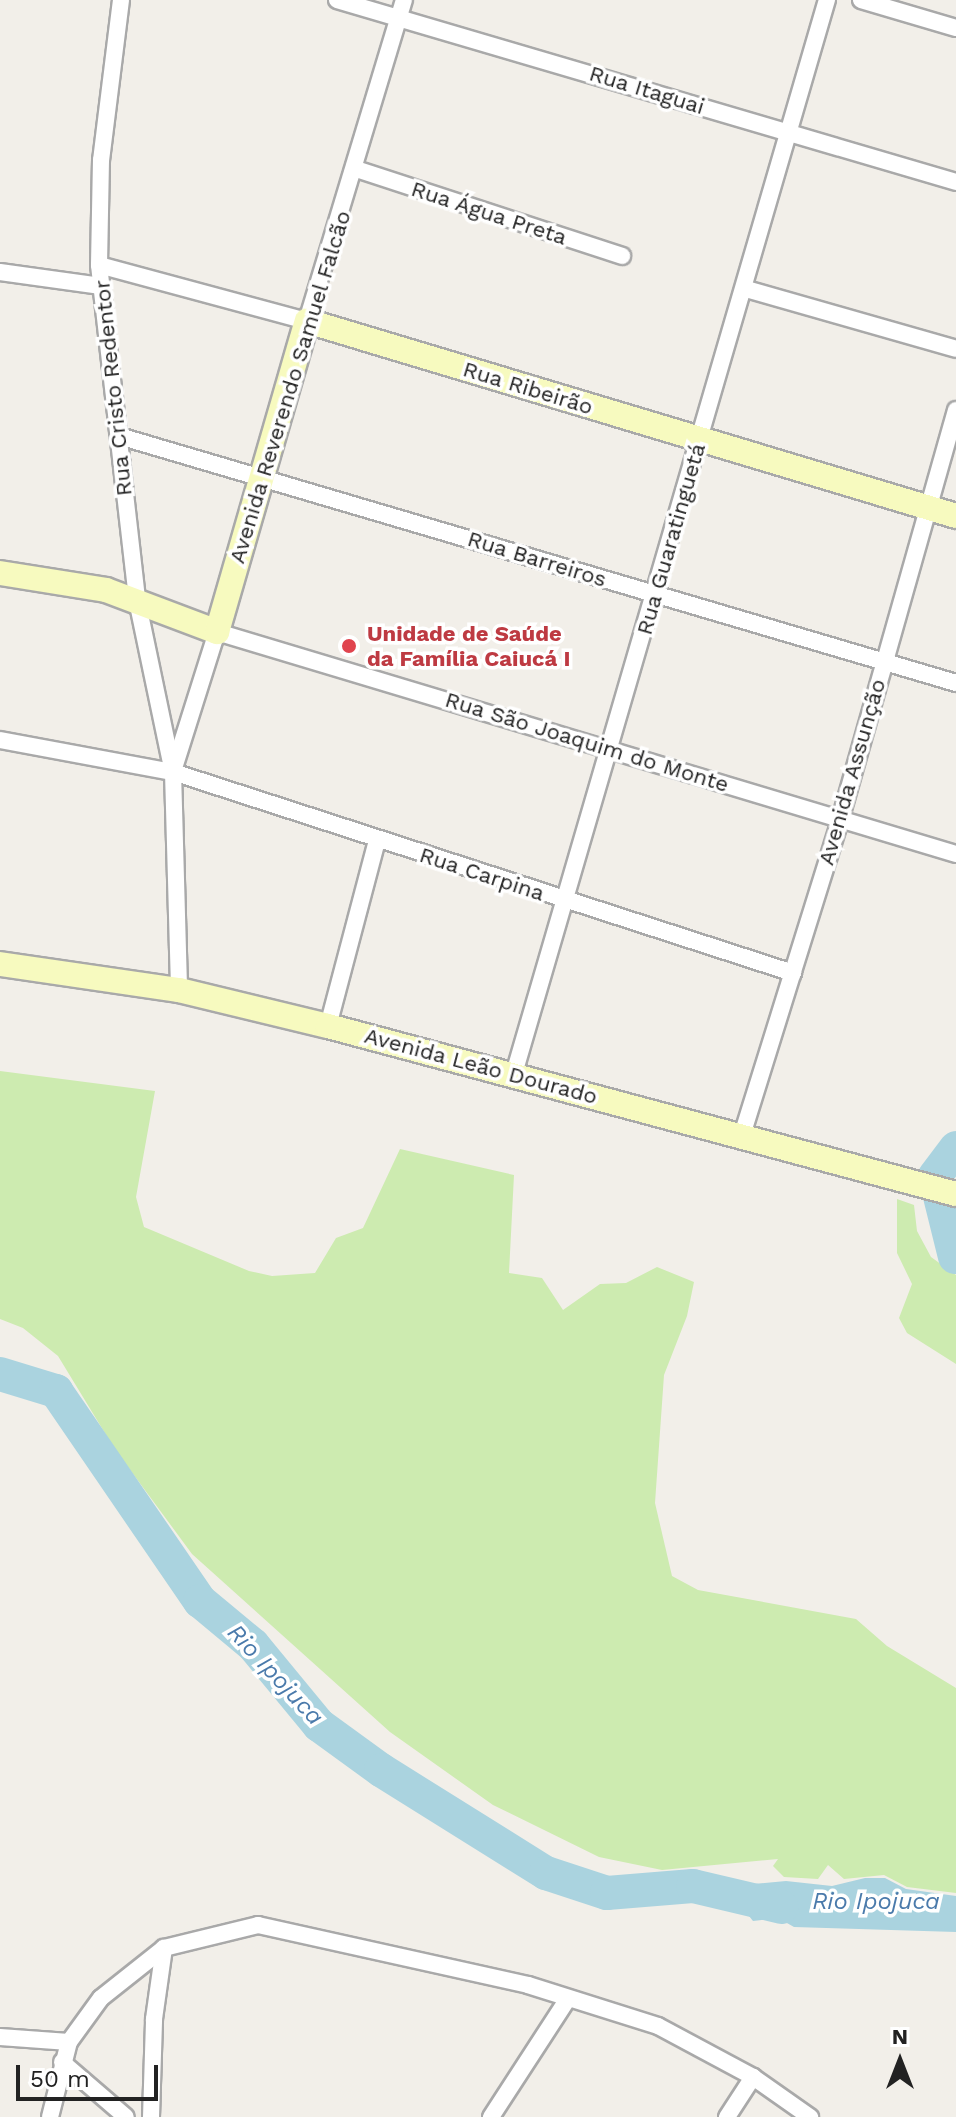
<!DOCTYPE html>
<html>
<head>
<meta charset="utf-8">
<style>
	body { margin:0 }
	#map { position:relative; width:956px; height:2117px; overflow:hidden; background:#f2efe9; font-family:"Work Sans",sans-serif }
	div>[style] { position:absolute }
	.grass>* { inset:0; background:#cdebb0 }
	.water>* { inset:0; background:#aad3df }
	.canal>* { height:20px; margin:-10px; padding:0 10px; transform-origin:10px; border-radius:10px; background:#aad3df }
	.river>* { height:34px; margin:-17px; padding:0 17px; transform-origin:17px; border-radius:17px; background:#aad3df }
	.roads { filter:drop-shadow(2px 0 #a9a9a9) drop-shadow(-2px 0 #a9a9a9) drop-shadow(0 2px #a9a9a9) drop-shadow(0 -2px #a9a9a9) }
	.minor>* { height:16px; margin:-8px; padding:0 8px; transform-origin:8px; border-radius:8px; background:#fff }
	.secondary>* { height:24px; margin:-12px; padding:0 12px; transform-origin:12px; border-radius:12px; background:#f7fabf }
	.dots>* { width:22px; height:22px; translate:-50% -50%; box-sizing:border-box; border:4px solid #fff; border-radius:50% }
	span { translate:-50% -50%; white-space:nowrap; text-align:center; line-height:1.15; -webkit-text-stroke:7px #fff; paint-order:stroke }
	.street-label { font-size:22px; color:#222 }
	.health-label { font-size:22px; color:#be3a42; font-weight:700 }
	.left { translate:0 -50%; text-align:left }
	.water-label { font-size:24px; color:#4a7aab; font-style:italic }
	.north { position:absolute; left:860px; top:2021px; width:80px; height:80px; -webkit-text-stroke:6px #fff; paint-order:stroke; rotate:0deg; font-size:22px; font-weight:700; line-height:32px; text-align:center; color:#222 }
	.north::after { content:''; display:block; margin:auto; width:28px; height:36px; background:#222; clip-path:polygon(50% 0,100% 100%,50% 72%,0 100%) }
	.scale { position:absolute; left:16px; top:2065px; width:142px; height:36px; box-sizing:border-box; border:4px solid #222; border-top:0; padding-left:10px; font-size:24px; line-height:28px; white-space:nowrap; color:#222; -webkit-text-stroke:6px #fff; paint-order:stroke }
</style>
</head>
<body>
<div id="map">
	<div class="grass">
		<i style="clip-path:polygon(0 1071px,155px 1091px,136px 1197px,144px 1227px,249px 1271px,272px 1276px,315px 1273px,336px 1238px,363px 1228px,400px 1149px,514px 1175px,509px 1273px,542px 1278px,563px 1310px,600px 1284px,626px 1283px,657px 1267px,694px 1282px,687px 1316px,664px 1375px,655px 1503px,672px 1576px,698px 1590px,856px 1619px,887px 1646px,956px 1688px,956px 1893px,907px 1887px,884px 1875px,844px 1879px,828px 1865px,818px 1879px,784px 1877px,773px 1866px,778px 1859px,662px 1870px,599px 1857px,493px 1805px,390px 1732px,192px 1554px,114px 1448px,58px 1356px,23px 1328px,0 1319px)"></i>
		<i style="clip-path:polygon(897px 1199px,914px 1205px,917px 1231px,931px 1257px,956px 1275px,956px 1364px,907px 1333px,899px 1318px,912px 1284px,897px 1253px)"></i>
	</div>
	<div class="water">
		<i style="clip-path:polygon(865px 1878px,885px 1878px,906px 1889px,956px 1896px,956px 1932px,794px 1927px,778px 1918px,753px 1921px,741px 1906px,733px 1879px,753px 1884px,786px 1881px,832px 1886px)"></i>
	</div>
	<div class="canal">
		<i style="left:955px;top:1257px;width:1px;rotate:45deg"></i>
	</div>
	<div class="river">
		<i style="left:955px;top:1257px;width:83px;rotate:-103.9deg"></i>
		<i style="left:935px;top:1176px;width:35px;rotate:-53deg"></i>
		<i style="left:0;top:1374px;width:59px;rotate:16.9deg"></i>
		<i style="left:56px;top:1391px;width:255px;rotate:55.6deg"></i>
		<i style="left:200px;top:1601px;width:69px;rotate:39.7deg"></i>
		<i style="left:253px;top:1645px;width:104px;rotate:50.5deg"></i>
		<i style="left:319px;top:1725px;width:77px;rotate:36deg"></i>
		<i style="left:381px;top:1770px;width:195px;rotate:32deg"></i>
		<i style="left:546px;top:1873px;width:64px;rotate:18.2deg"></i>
		<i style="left:607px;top:1893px;width:86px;rotate:-4.7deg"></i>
		<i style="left:693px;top:1886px;width:91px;rotate:13.3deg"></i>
	</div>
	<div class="roads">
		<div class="minor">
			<i style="left:121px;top:0;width:161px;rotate:97.1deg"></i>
			<i style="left:101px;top:160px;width:105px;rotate:91.1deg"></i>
			<i style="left:99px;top:265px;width:337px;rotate:83.5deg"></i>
			<i style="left:137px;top:600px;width:176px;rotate:78.2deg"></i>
			<i style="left:173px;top:772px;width:218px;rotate:88.4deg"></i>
			<i style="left:337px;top:0;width:645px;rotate:16.38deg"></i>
			<i style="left:861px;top:0;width:99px;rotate:16.4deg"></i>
			<i style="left:356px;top:169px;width:280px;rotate:18.1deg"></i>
			<i style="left:99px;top:265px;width:215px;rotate:15.1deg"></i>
			<i style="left:307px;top:321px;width:335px;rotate:-73.2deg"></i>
			<i style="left:0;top:272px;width:102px;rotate:7.9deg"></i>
			<i style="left:746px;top:289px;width:218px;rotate:15.9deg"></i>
			<i style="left:119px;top:436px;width:873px;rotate:16.44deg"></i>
			<i style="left:0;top:740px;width:176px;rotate:10.5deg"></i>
			<i style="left:173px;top:772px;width:652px;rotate:17.96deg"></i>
			<i style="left:174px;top:768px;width:143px;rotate:-72.5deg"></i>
			<i style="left:217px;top:632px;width:772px;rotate:16.72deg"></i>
			<i style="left:328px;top:1026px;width:192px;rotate:-75.2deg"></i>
			<i style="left:513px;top:1077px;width:1122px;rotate:-73.75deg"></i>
			<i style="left:743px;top:1132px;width:327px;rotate:-72.7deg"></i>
			<i style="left:840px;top:820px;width:426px;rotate:-74.2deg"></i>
			<i style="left:0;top:2037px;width:69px;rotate:4.1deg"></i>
			<i style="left:62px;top:2062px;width:84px;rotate:40.7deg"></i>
			<i style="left:50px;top:2117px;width:77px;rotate:-75.8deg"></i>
			<i style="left:69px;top:2042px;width:54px;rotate:-54deg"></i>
			<i style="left:101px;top:1998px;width:80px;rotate:-38.4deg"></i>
			<i style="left:164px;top:1948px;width:97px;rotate:-13.7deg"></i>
			<i style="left:258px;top:1925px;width:277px;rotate:12.5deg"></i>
			<i style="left:528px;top:1985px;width:136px;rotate:17.5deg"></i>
			<i style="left:658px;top:2026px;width:108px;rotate:28.2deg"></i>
			<i style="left:753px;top:2077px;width:70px;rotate:35.1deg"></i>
			<i style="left:151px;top:2117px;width:98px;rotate:-88.2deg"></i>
			<i style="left:154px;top:2019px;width:72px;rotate:-82deg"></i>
			<i style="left:491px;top:2117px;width:140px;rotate:-57deg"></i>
			<i style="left:727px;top:2117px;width:48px;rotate:-57deg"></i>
		</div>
		<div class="secondary">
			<i style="left:0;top:573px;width:107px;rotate:9.1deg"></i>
			<i style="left:106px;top:590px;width:119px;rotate:20.7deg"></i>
			<i style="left:217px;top:632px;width:324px;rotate:-73.9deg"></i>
			<i style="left:307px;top:321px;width:678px;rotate:16.72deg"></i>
			<i style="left:0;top:964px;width:181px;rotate:8.3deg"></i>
			<i style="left:179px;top:990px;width:153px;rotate:13.6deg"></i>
			<i style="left:328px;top:1026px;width:650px;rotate:14.98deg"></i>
		</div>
	</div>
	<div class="dots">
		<i style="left:349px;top:646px;background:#e0444e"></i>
	</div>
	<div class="street-label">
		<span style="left:647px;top:90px;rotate:17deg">Rua Itaguai</span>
		<span style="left:489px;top:213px;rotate:18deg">Rua Água Preta</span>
		<span style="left:290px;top:387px;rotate:-73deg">Avenida Reverendo Samuel Falcão</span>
		<span style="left:113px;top:388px;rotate:-96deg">Rua Cristo Redentor</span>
		<span style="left:528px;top:388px;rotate:17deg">Rua Ribeirão</span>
		<span style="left:671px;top:539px;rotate:-74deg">Rua Guaratinguetá</span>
		<span style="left:537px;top:559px;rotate:17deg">Rua Barreiros</span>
		<span style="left:587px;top:742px;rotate:17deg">Rua São Joaquim do Monte</span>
		<span style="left:852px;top:772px;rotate:-74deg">Avenida Assunção</span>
		<span style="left:482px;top:874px;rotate:18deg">Rua Carpina</span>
		<span style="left:481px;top:1066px;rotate:15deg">Avenida Leão Dourado</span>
	</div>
	<div class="health-label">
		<span class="left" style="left:367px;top:646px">Unidade de Saúde<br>da Família Caiucá I</span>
	</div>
	<div class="water-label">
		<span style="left:275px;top:1675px;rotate:47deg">Rio Ipojuca</span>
		<span style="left:876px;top:1902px">Rio Ipojuca</span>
	</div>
	<div class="north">N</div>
	<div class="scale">50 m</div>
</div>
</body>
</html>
